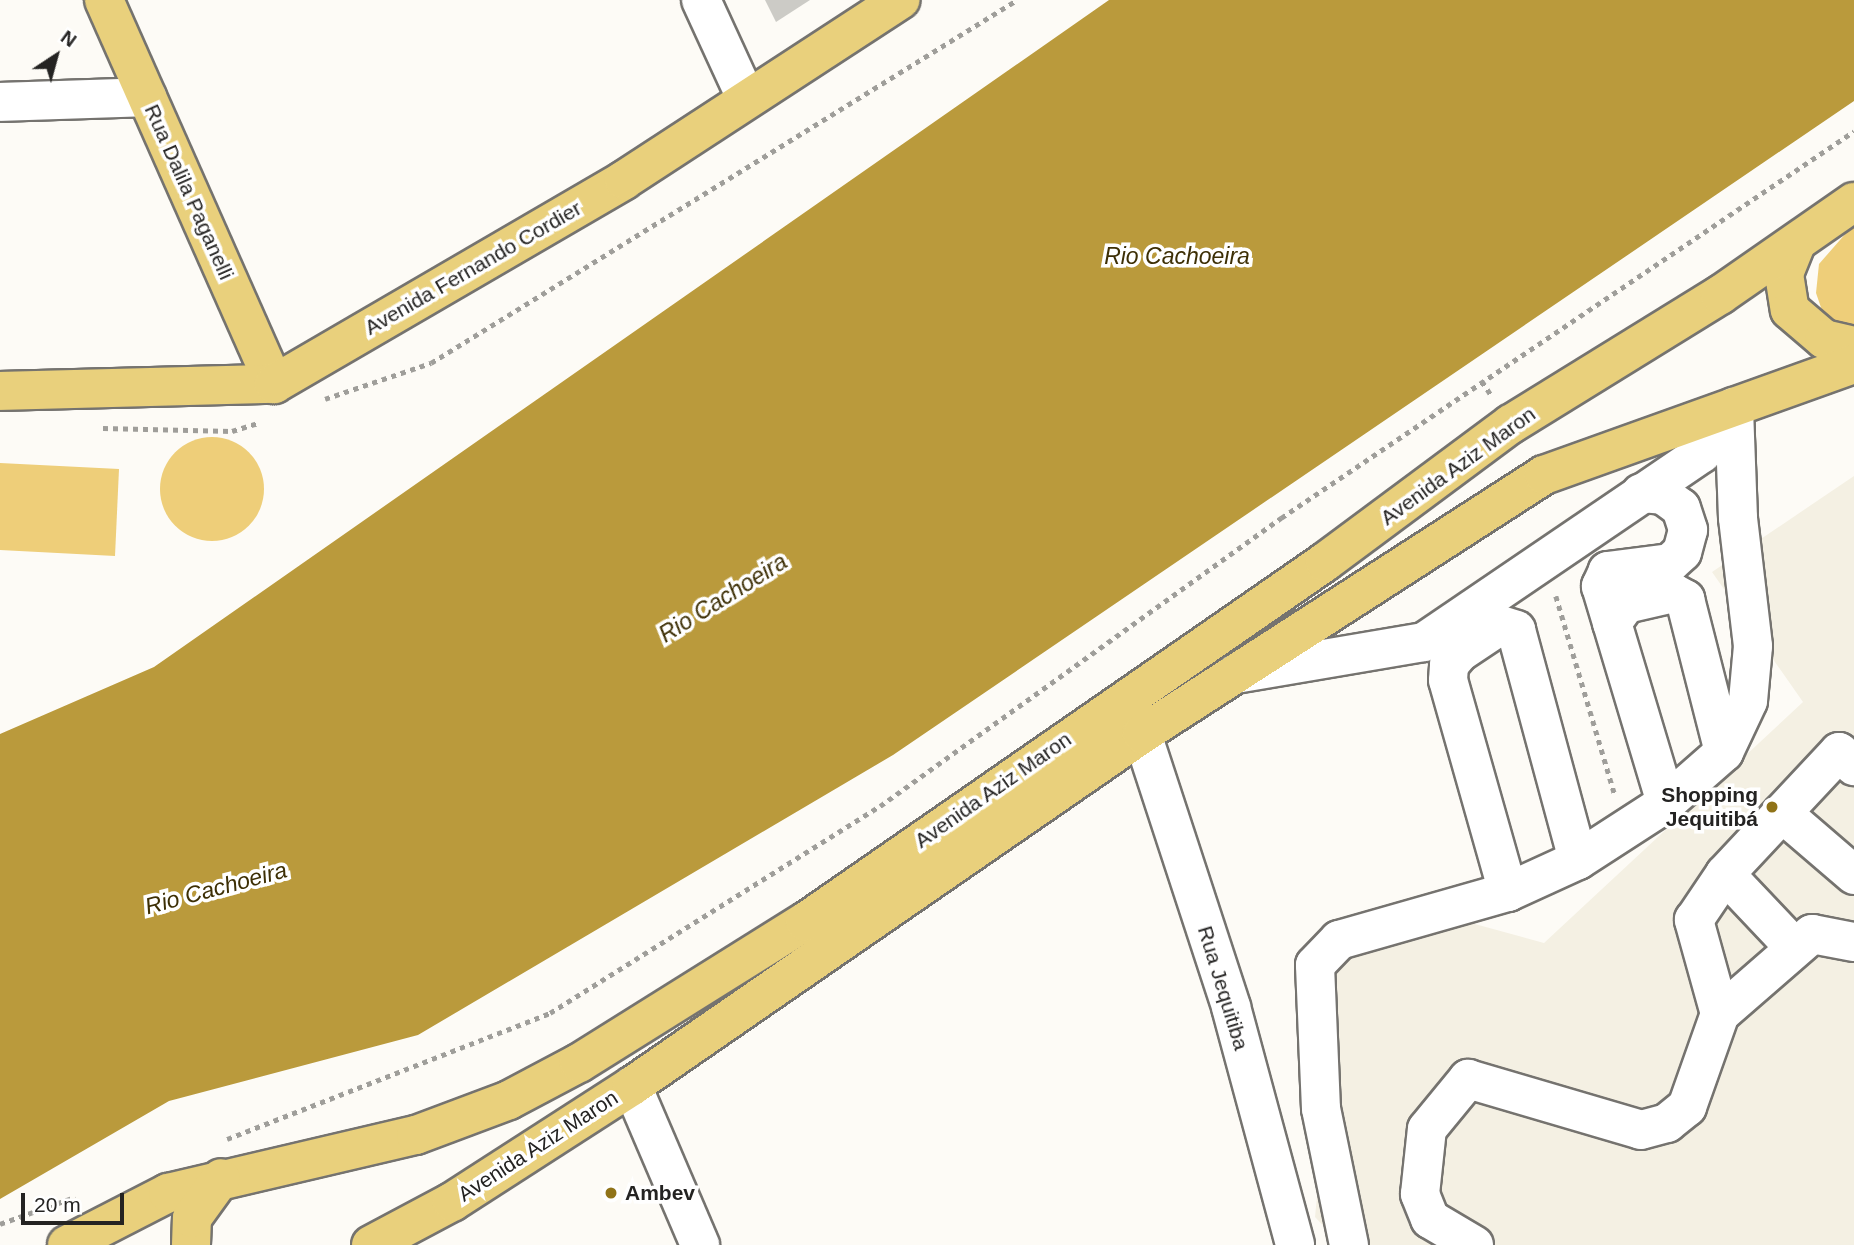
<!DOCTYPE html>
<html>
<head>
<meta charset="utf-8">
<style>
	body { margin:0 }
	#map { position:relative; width:1854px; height:1245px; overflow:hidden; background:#fdfbf6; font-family:Arial,sans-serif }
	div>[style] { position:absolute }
	.built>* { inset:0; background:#f4f0e3 }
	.green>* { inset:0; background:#eece79 }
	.round { border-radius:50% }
	.water>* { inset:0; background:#ba9a3c }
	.building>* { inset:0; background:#cccbc6 }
	.path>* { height:4.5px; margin-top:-2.25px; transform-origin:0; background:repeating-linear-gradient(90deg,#9f9e9a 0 5px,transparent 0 10px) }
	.roads { filter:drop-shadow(2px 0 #75736f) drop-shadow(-2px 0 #75736f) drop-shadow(0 2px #75736f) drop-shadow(0 -2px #75736f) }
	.minor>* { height:38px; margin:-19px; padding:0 19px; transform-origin:19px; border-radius:19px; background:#fff }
	.major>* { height:38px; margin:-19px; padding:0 19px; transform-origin:19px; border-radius:19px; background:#e9d07c }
	.dots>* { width:19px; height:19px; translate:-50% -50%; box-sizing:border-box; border:4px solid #fff; border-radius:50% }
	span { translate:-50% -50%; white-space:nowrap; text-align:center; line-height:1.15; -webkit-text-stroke:7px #fff; paint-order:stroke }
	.street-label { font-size:21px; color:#242322 }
	.poi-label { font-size:21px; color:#242322; font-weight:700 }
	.right { translate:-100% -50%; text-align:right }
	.left { translate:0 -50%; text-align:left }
	.water-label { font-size:23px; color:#3d2f05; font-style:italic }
	.north { position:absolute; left:21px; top:21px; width:70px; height:70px; -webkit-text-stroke:5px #fff; paint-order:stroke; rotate:36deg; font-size:19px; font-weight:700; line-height:28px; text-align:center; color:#242322 }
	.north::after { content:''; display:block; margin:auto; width:24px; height:32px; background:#242322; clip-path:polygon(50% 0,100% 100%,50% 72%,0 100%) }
	.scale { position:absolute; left:21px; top:1193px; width:103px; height:32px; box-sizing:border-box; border:4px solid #242322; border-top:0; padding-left:9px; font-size:21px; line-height:24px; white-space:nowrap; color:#242322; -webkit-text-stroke:5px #fff; paint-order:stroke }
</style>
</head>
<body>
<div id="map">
	<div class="built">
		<i style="clip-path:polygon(1854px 476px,1854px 1245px,1341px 1245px,1315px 1217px,1330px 1066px,1313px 965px,1431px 912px,1544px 943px,1803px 702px,1712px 572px)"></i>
	</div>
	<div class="green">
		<i style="clip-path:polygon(1854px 224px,1854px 336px,1826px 322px,1816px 293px,1819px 264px)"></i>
		<i class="round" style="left:160px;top:437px;width:104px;height:104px"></i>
		<i style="clip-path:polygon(0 463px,119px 469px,115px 556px,0 550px)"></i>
	</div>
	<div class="water">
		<i style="clip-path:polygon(1109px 0,1854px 0,1854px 101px,893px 755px,418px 1035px,169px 1101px,0 1199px,0 734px,154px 667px)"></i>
	</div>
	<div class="building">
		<i style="clip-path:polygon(765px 0,810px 0,776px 22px)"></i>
	</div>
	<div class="path">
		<i style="left:1482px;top:381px;width:17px;rotate:57deg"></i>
		<i style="left:325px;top:399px;width:112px;rotate:-18.8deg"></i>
		<i style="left:431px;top:363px;width:689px;rotate:-31.78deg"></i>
		<i style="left:103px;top:428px;width:129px;rotate:1.3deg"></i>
		<i style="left:232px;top:431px;width:27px;rotate:-17deg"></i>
		<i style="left:1556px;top:596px;width:208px;rotate:73.5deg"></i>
		<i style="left:227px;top:1139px;width:347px;rotate:-21.3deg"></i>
		<i style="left:550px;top:1013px;width:390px;rotate:-32.1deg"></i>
		<i style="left:880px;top:806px;width:494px;rotate:-35.7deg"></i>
		<i style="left:1281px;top:518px;width:691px;rotate:-34.03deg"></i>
		<i style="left:0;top:1224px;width:80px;rotate:-19.8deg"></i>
	</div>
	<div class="roads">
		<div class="minor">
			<i style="left:701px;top:0;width:108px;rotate:65.3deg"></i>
			<i style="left:0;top:102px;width:147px;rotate:-1.9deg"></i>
			<i style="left:1641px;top:493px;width:22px;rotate:5deg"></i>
			<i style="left:1663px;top:495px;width:22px;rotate:36deg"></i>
			<i style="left:1681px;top:508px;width:23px;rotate:72deg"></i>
			<i style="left:1688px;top:530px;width:23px;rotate:105deg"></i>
			<i style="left:1682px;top:552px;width:16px;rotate:137deg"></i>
			<i style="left:1670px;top:563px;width:63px;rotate:172.6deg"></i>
			<i style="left:1608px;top:571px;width:17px;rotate:115deg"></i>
			<i style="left:1601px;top:586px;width:227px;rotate:73.3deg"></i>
			<i style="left:1612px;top:623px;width:24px;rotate:-54deg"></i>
			<i style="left:1626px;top:604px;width:49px;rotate:-12.9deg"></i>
			<i style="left:1674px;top:593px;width:13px;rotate:29deg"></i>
			<i style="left:1685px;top:599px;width:158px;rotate:75.7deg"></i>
			<i style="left:1235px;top:674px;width:192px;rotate:-9.6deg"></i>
			<i style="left:1424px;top:642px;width:336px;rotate:-34.2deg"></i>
			<i style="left:1702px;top:453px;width:56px;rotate:-55.2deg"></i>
			<i style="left:1142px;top:734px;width:287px;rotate:71.9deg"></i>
			<i style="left:1231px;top:1007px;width:246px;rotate:74.9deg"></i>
			<i style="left:1782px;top:813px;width:95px;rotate:40.7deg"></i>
			<i style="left:1725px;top:874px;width:100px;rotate:46.6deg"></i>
			<i style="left:1508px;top:892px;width:220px;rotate:-105.8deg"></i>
			<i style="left:1448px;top:680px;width:15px;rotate:-86deg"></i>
			<i style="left:1449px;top:665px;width:16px;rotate:-50deg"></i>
			<i style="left:1459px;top:653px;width:50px;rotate:-33.7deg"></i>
			<i style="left:1501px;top:625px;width:16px;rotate:18deg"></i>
			<i style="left:1516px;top:630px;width:238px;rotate:74.9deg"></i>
			<i style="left:1720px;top:1014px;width:98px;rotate:-105.5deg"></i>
			<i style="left:1694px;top:920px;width:55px;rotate:-56deg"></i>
			<i style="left:1725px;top:874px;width:167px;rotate:-46.9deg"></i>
			<i style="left:1839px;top:752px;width:21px;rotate:43deg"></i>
			<i style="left:632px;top:1086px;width:173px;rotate:66.8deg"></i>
			<i style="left:1349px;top:1245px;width:139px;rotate:-101.6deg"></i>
			<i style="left:1321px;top:1109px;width:144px;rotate:-92.4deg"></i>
			<i style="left:1315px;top:965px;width:35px;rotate:-46deg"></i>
			<i style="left:1339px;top:940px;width:176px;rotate:-15.9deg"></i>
			<i style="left:1508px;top:892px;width:77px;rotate:-24.6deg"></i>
			<i style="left:1578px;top:860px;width:105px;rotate:-32.9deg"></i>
			<i style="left:1666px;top:803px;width:77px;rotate:-41.3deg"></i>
			<i style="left:1724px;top:752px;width:56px;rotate:-64.8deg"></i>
			<i style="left:1748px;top:701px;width:55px;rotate:-84.8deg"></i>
			<i style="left:1753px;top:646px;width:129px;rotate:-96.7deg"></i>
			<i style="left:1738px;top:518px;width:111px;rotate:-92.1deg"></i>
			<i style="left:1474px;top:1245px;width:51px;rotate:-149.4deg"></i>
			<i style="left:1430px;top:1219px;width:27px;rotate:-112deg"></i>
			<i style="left:1420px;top:1194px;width:65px;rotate:-83.9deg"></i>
			<i style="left:1427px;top:1129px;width:65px;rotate:-50.6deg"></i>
			<i style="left:1468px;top:1079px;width:180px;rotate:16.4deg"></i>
			<i style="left:1641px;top:1130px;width:27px;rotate:-15deg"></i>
			<i style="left:1667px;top:1123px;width:26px;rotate:-39deg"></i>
			<i style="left:1687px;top:1107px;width:99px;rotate:-70.5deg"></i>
			<i style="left:1720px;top:1014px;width:122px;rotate:-41deg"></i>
			<i style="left:1812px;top:934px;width:43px;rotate:10.8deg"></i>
		</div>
		<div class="major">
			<i style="left:104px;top:0;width:420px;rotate:66.1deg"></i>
			<i style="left:1796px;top:244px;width:32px;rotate:112deg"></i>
			<i style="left:1784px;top:274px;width:36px;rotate:81deg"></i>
			<i style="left:1790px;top:310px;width:45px;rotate:40.5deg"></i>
			<i style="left:1824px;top:339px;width:31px;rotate:13deg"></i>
			<i style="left:0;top:391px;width:274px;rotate:-1.5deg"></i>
			<i style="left:274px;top:384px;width:405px;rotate:-30.2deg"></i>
			<i style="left:624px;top:180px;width:330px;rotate:-33.1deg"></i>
			<i style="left:67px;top:1245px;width:114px;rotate:-27.2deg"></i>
			<i style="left:168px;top:1193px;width:255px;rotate:-13.2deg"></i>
			<i style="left:416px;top:1135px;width:99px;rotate:-20.6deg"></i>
			<i style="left:509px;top:1100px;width:79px;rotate:-27.9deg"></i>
			<i style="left:579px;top:1063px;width:266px;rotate:-32deg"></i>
			<i style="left:805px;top:922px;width:632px;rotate:-34.7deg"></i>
			<i style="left:1325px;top:562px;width:232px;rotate:-36.6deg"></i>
			<i style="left:1511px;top:424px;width:246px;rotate:-31.7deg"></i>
			<i style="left:1720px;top:295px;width:163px;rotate:-34.8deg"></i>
			<i style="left:191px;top:1245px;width:27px;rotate:-88deg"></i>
			<i style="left:192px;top:1218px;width:49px;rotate:-54.1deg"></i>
			<i style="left:371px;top:1245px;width:92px;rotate:-28deg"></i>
			<i style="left:452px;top:1202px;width:214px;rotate:-32.8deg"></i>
			<i style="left:632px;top:1086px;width:620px;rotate:-34.61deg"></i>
			<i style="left:1142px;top:734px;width:478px;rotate:-32.8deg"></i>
			<i style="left:1544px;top:475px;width:329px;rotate:-19.7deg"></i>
		</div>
	</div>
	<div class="dots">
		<i style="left:1772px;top:807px;background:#907318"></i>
		<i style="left:611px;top:1193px;background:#907318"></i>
	</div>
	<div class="street-label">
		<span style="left:189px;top:192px;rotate:66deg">Rua Dalila Paganelli</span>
		<span style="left:473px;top:268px;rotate:-30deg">Avenida Fernando Cordier</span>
		<span style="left:1458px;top:466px;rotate:-36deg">Avenida Aziz Maron</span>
		<span style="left:993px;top:790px;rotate:-35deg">Avenida Aziz Maron</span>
		<span style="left:1223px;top:988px;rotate:73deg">Rua Jequitiba</span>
		<span style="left:538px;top:1146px;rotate:-33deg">Avenida Aziz Maron</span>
	</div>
	<div class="poi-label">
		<span class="right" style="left:1758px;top:807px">Shopping<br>Jequitibá</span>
		<span class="left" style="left:625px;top:1193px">Ambev</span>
	</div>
	<div class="water-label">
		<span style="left:1177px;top:256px">Rio Cachoeira</span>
		<span style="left:723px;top:598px;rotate:-32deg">Rio Cachoeira</span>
		<span style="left:216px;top:888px;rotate:-15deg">Rio Cachoeira</span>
	</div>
	<div class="north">N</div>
	<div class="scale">20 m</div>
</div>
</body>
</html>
